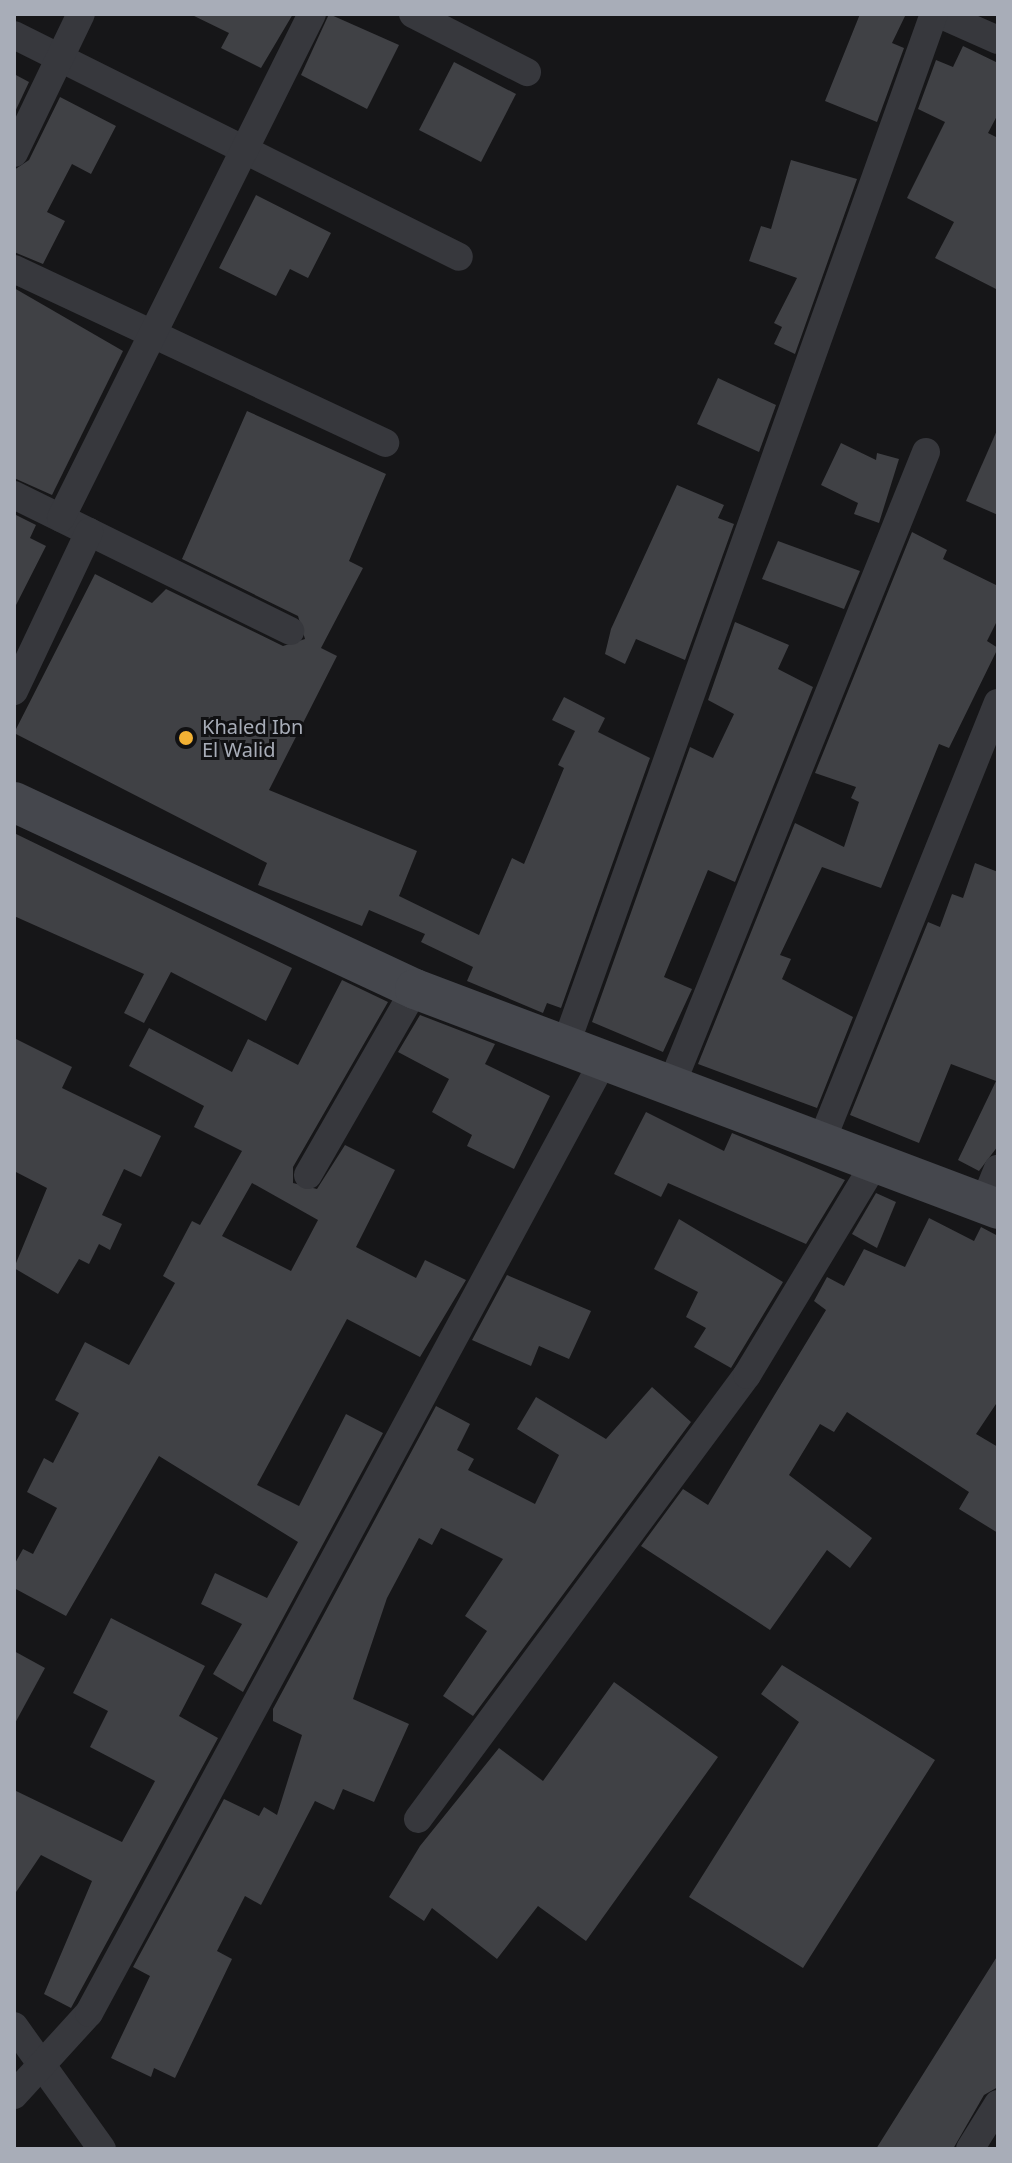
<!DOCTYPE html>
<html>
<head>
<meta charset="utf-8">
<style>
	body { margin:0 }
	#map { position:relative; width:1012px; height:2163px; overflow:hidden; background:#161618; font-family:"Noto Sans",sans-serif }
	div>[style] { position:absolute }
	.building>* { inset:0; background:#404145 }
	.street>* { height:28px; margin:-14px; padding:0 14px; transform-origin:14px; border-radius:14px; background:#37383d }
	.secondary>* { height:40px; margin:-20px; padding:0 20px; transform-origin:20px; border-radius:20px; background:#45474d }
	.dots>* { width:22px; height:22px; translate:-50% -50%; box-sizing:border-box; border:4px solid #111113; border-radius:50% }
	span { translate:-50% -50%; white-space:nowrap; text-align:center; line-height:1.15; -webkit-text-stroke:6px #111113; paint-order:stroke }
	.poi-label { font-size:20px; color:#a8adb8 }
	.left { translate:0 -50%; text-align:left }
	.frame { position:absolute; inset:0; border:16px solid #a8adb8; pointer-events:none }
</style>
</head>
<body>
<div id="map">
	<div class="building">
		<i style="clip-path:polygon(190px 14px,293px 14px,261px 68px,221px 48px,229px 33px)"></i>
		<i style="clip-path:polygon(329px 14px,399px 45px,367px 109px,301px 75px)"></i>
		<i style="clip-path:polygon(860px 14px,906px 14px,892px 43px,904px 48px,877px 122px,825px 101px)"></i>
		<i style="clip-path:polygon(963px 46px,998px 63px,998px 114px,988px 133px,998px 138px,998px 290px,935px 258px,954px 222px,907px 198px,945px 122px,918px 109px,936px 60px,953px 67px)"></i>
		<i style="clip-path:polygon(454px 62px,516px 94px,481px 162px,419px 130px)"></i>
		<i style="clip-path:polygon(14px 74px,29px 82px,14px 114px)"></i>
		<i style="clip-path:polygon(60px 97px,116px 126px,91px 174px,72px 164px,47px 212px,65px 221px,43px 264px,14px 252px,14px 170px,29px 160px)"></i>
		<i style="clip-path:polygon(791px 160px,857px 179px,795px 354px,774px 344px,782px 327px,774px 323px,797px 278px,749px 261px,761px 226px,771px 229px)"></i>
		<i style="clip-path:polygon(256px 195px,331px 233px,308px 278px,290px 269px,276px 296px,219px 268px)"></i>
		<i style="clip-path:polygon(14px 288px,123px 351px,52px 495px,14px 478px)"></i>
		<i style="clip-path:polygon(718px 378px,776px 405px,759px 452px,697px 424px)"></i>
		<i style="clip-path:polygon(247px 411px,386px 474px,349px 561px,363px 568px,321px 648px,337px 656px,269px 790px,417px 851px,399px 896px,479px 935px,512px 858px,524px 864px,564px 768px,558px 765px,575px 731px,552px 720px,564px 697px,605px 718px,598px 732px,650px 758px,561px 1008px,547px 1003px,543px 1013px,467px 981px,473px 967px,421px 942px,425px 934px,369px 910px,362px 926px,258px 885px,267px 863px,14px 733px,95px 574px,152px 603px,166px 589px,283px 646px,305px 639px,298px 616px,182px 559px)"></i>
		<i style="clip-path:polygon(998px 428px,998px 515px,966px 501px)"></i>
		<i style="clip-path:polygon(841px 443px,876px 460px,877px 453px,899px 459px,879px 523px,854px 514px,858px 503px,821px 485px)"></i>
		<i style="clip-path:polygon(677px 485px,724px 505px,718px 518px,734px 524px,685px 660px,636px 639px,625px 664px,605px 654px,611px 629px)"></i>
		<i style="clip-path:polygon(14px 514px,36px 525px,30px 538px,46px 546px,14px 609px)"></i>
		<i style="clip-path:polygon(912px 532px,947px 550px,943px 559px,998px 586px,998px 619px,987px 641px,998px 648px,949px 748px,939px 744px,881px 888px,822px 867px,780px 955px,791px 959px,782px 979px,853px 1017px,817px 1108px,698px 1064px,795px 823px,844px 847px,859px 802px,851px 798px,856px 787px,815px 773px)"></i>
		<i style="clip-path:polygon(778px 541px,860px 571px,844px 609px,762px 579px)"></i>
		<i style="clip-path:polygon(735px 622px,789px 645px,778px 669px,813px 687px,735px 882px,708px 870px,664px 977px,692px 989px,663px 1052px,592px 1022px,690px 747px,713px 758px,734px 714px,708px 700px)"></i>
		<i style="clip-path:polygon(14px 833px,292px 968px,266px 1021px,171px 972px,144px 1023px,124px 1013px,144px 974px,14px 916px)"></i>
		<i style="clip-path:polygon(975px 863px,998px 872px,998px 1146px,979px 1171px,958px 1160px,996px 1081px,951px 1064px,919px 1143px,850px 1115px,928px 922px,940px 927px,952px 894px,963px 898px)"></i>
		<i style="clip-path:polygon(evenodd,342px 980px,388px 1002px,293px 1167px,293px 1183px,317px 1189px,345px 1145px,395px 1170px,356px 1247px,416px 1278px,425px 1260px,466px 1280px,420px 1357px,347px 1319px,257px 1485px,299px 1506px,346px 1414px,383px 1433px,243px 1692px,213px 1674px,242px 1624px,201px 1604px,215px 1573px,267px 1598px,298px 1542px,159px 1456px,66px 1616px,14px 1588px,14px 1565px,23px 1549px,33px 1554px,57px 1508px,27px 1492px,44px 1458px,53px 1463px,79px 1413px,55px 1400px,85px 1342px,129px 1365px,175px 1283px,163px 1276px,192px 1221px,200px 1225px,242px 1151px,194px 1127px,204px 1106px,129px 1066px,149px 1028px,232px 1072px,248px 1039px,298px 1065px,342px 980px,252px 1183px,318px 1220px,291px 1271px,222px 1236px,252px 1183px)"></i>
		<i style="clip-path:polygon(420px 1015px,495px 1044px,485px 1064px,550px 1096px,514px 1169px,467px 1146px,472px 1135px,432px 1112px,449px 1079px,398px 1052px)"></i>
		<i style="clip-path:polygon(14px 1038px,72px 1067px,62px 1088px,161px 1136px,141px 1177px,124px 1169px,102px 1215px,122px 1224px,110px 1250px,99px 1244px,89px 1264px,79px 1259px,58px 1294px,14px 1268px,47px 1188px,14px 1171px)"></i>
		<i style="clip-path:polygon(646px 1112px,724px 1151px,732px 1133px,845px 1180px,806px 1244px,668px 1183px,661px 1197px,614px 1174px)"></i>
		<i style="clip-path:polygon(876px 1193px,896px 1202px,877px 1248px,852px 1234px)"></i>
		<i style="clip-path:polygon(929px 1218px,974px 1241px,981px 1227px,998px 1236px,998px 1401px,976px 1434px,998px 1447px,998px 1533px,959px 1509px,969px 1492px,847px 1412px,834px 1432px,820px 1424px,789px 1475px,872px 1538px,850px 1568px,827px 1550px,770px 1630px,641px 1546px,683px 1489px,708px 1505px,826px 1310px,814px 1301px,827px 1277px,844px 1286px,864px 1249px,905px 1267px)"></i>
		<i style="clip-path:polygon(679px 1219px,783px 1282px,731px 1368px,694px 1347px,706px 1328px,686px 1317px,698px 1292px,654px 1269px)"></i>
		<i style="clip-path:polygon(507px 1275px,591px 1311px,569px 1359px,539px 1346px,531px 1366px,472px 1340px)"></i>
		<i style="clip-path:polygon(652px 1387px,691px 1422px,473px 1716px,443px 1696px,487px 1631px,465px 1616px,503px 1559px,441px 1528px,432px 1545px,419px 1538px,387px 1598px,353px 1699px,409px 1724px,374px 1802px,343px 1789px,334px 1810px,315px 1801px,261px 1905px,245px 1896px,217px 1951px,232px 1959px,175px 2078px,154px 2068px,151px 2077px,111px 2058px,150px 1976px,133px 1967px,224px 1799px,259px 1816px,264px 1807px,277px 1815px,302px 1735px,273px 1721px,273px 1709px,436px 1406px,470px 1424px,457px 1450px,474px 1459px,468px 1470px,535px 1504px,559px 1455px,517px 1429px,536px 1397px,606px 1439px)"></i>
		<i style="clip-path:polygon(111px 1618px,205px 1666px,179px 1716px,218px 1738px,71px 2008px,44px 1994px,92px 1881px,41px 1855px,14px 1895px,14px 1790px,122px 1842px,155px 1781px,90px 1747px,108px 1711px,73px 1693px)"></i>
		<i style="clip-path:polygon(14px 1651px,45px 1668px,14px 1725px)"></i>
		<i style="clip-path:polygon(782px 1665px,935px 1760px,803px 1968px,689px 1897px,799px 1722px,761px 1694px)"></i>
		<i style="clip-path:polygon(614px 1682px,718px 1757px,586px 1941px,538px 1906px,497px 1959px,432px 1908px,424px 1921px,389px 1897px,420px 1846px,499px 1748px,543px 1781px)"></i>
		<i style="clip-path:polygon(998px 1955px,998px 2087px,984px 2095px,953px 2149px,876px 2149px)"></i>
	</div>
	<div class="street">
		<i style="left:413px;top:14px;width:128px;rotate:27deg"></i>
		<i style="left:939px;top:14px;width:64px;rotate:23.8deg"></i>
		<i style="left:14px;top:35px;width:497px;rotate:26.5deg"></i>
		<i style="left:14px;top:153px;width:154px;rotate:-64.3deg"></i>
		<i style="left:14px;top:269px;width:410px;rotate:25.1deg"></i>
		<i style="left:14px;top:495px;width:308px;rotate:26.2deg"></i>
		<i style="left:61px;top:518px;width:563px;rotate:-63.53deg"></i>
		<i style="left:14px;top:691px;width:176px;rotate:-64.7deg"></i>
		<i style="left:567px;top:1041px;width:1091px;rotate:-70.34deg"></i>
		<i style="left:673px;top:1081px;width:678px;rotate:-68.09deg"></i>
		<i style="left:822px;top:1140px;width:471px;rotate:-68.1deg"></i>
		<i style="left:308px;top:1175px;width:215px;rotate:-60.1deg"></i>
		<i style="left:984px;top:1203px;width:37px;rotate:-68deg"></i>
		<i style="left:418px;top:1819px;width:553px;rotate:-53.46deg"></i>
		<i style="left:747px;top:1375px;width:250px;rotate:-58.9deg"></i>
		<i style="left:14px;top:2026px;width:151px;rotate:54.4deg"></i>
		<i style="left:14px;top:2095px;width:111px;rotate:-47.6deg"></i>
		<i style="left:89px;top:2013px;width:1088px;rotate:-61.62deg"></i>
		<i style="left:970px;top:2149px;width:53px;rotate:-58.1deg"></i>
	</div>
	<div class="secondary">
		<i style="left:14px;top:802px;width:442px;rotate:25deg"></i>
		<i style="left:415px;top:989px;width:623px;rotate:20.67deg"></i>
	</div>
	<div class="dots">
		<i style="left:186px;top:738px;background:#f2b134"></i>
	</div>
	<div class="poi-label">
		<span class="left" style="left:202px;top:738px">Khaled Ibn<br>El Walid</span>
	</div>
	<div class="frame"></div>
</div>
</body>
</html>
